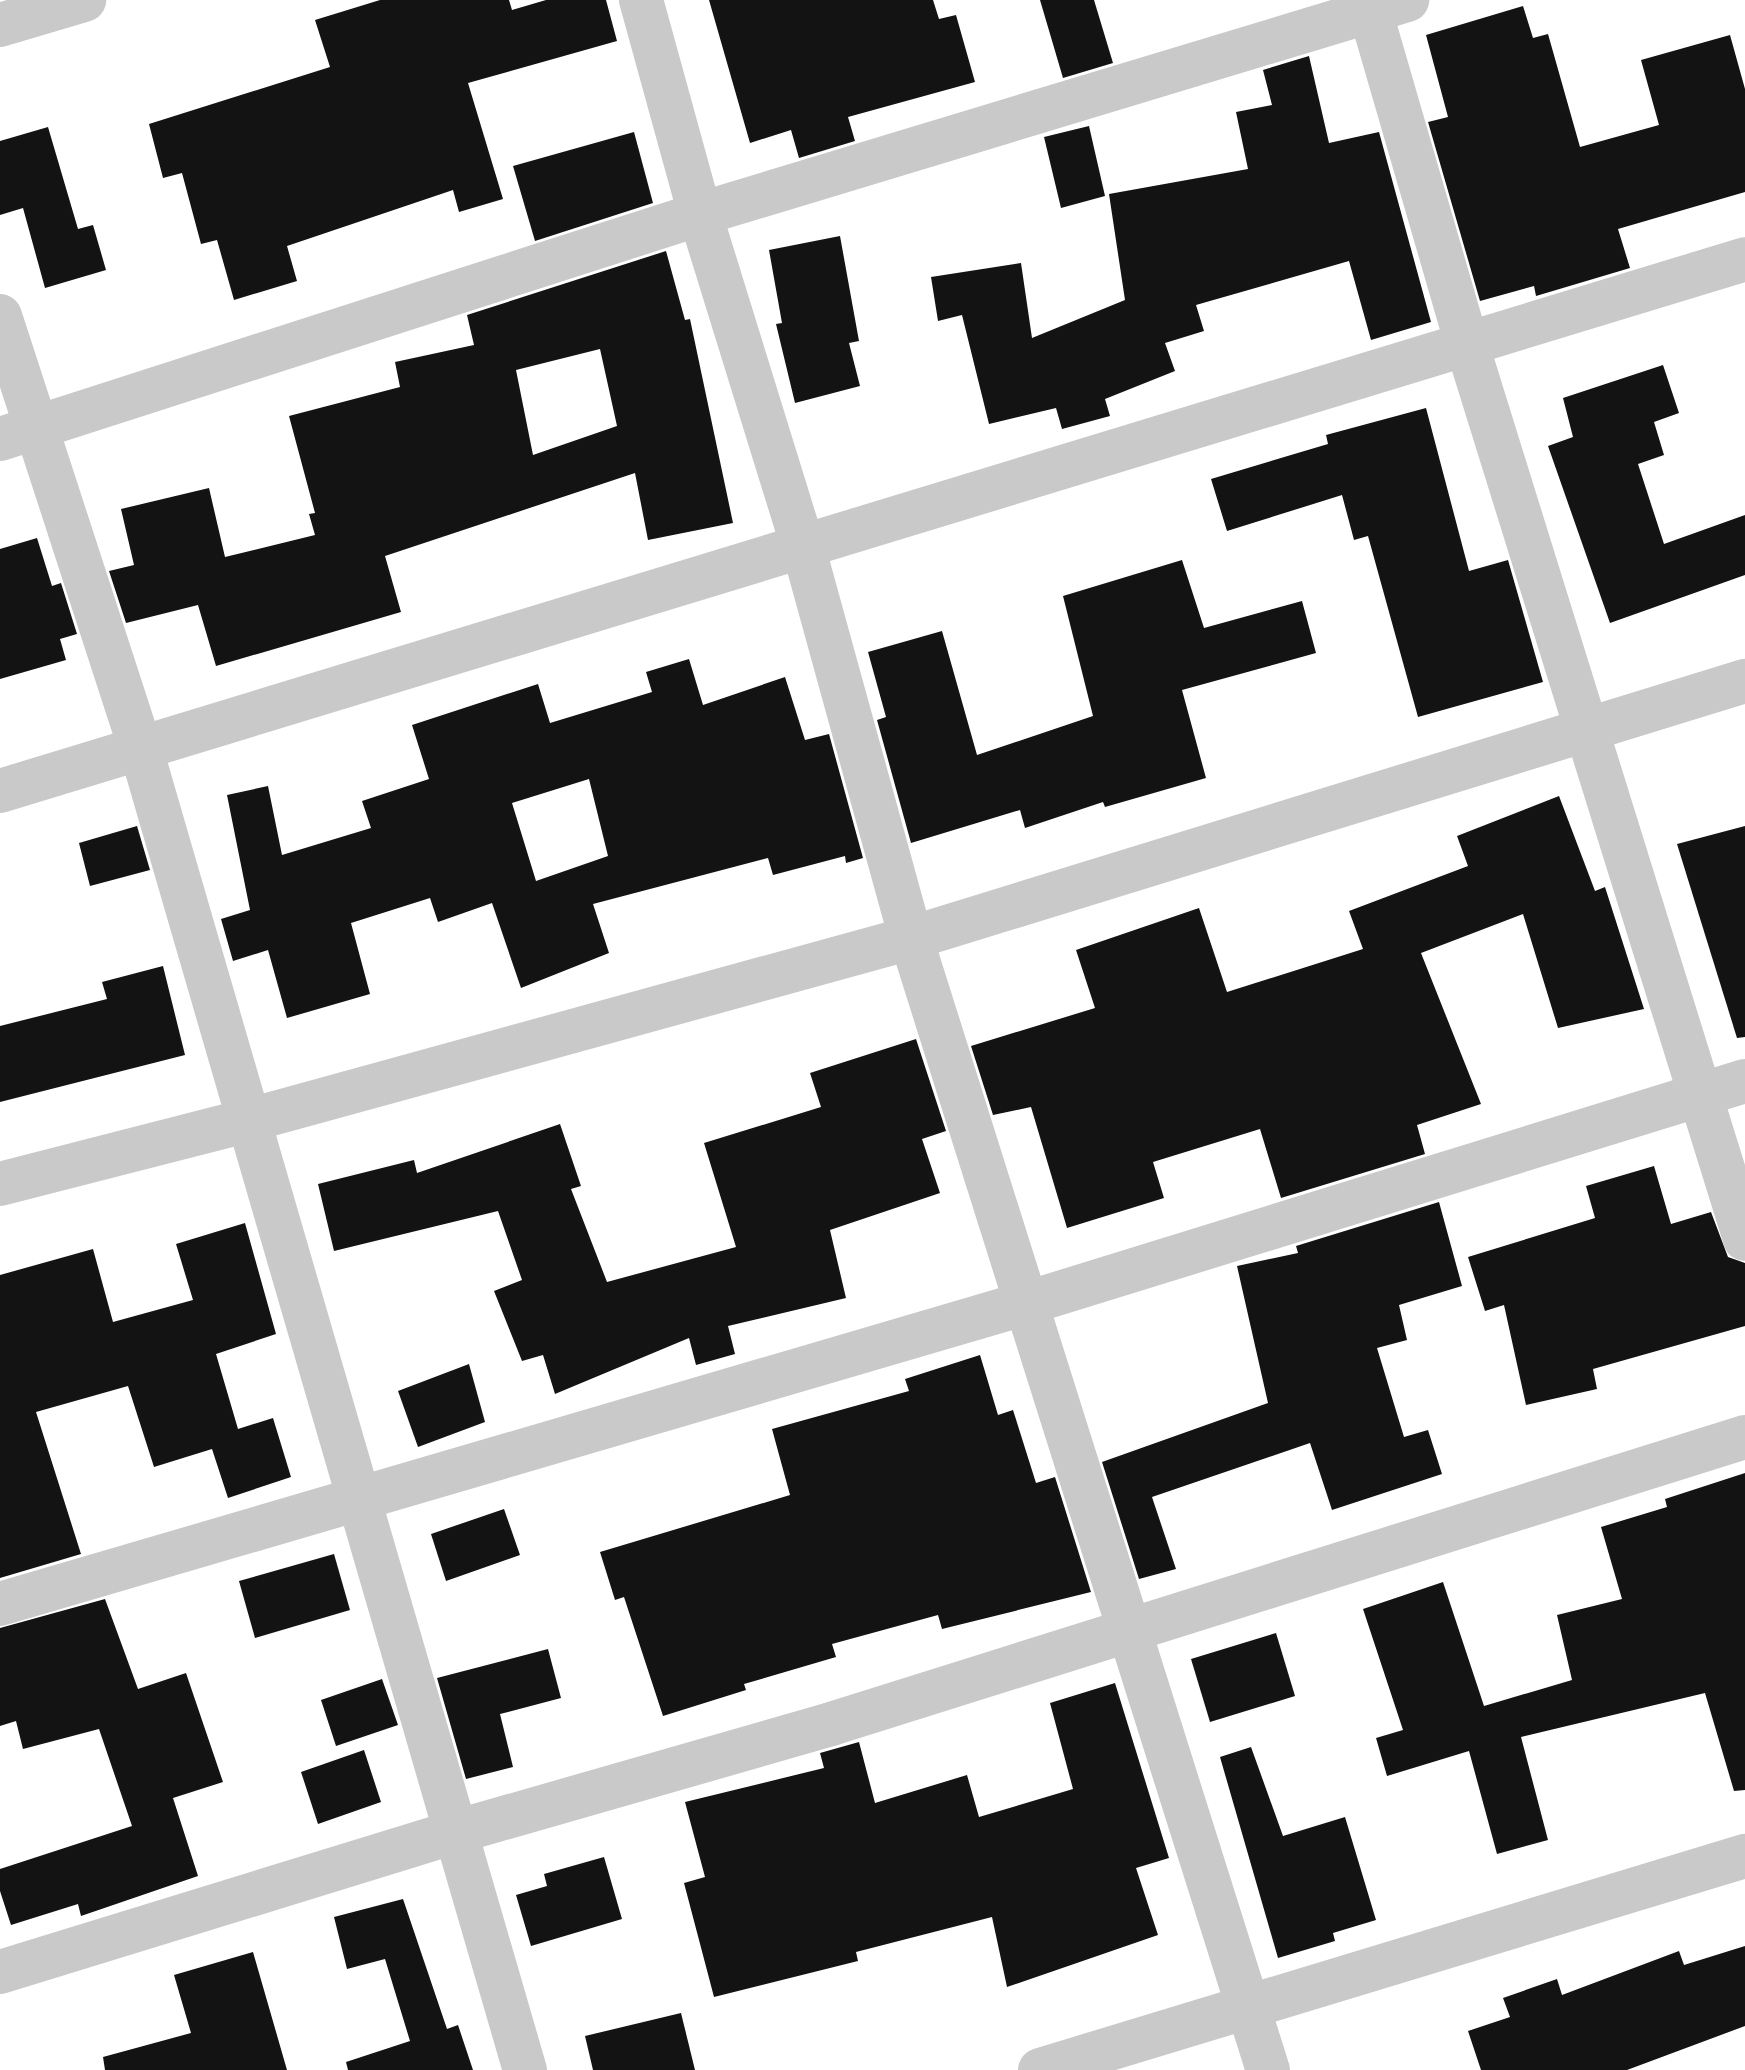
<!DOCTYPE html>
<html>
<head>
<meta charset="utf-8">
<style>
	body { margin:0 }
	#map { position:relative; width:1745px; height:2070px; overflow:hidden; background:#fff; font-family:"Roboto Condensed",sans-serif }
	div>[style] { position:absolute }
	.building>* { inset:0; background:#131313 }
	.minor>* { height:44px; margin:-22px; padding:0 22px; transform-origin:22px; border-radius:22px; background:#c9c9c9 }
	span { translate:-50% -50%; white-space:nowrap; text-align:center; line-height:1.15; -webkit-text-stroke:8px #fff; paint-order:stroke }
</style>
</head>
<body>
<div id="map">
	<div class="building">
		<i style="clip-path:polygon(380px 0,509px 0,512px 10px,546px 0,606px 0,617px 41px,468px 83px,503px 199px,459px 212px,453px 190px,287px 246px,297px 281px,234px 300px,217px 240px,201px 244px,182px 173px,163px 178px,149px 124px,330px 67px,315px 20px)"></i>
		<i style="clip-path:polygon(709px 0,933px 0,939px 19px,956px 15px,975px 82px,848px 117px,855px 141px,799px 158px,791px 130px,750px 143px)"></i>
		<i style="clip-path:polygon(1040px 0,1094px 0,1113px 63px,1063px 78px)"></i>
		<i style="clip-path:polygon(1523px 6px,1533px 38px,1548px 34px,1580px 147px,1659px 125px,1641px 60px,1730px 35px,1745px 89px,1745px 192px,1618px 229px,1630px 268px,1536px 296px,1534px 286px,1480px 301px,1428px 122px,1448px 117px,1426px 35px)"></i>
		<i style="clip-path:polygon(1309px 56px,1329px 143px,1379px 132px,1431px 322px,1371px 340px,1349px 261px,1196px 305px,1204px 331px,1165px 343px,1175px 371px,1105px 399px,1110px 416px,1062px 429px,1056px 408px,989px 424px,962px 315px,938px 321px,931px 277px,1021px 263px,1032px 338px,1125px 300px,1109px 194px,1248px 169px,1236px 112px,1272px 105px,1263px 70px)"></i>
		<i style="clip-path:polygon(1089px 126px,1105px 196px,1061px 208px,1044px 137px)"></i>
		<i style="clip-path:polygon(48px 127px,78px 229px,93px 225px,106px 270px,45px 288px,23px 208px,0 215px,0 141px)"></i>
		<i style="clip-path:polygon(634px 132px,653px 203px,535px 241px,513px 166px)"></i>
		<i style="clip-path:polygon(840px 236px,859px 341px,849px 343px,860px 386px,795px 403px,776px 324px,782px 323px,769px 250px)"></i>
		<i style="clip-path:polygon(evenodd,666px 251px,685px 320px,690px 319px,733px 523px,648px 540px,635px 473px,385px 556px,401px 612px,216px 666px,198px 605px,126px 623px,109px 571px,134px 565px,121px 509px,209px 488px,225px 557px,315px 535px,309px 514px,315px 513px,289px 416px,400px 387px,395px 362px,474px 345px,467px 315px,666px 251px,600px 349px,617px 426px,533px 455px,516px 370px,600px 349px)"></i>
		<i style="clip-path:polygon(1663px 365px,1679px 413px,1654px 422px,1664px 455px,1638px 464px,1664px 544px,1745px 515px,1745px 575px,1610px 623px,1548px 446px,1573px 437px,1563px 398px)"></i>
		<i style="clip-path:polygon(1426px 408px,1469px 571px,1508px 560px,1543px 682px,1418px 717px,1368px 536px,1354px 540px,1342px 495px,1227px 531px,1211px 479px,1328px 444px,1326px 435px)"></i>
		<i style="clip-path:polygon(37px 538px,52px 586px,61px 583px,77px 634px,60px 639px,66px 660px,0 679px,0 549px)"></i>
		<i style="clip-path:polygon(1182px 560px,1204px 628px,1302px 601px,1316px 653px,1182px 690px,1206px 778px,1105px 807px,1103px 802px,1025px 828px,1020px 810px,911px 843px,877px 720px,886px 717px,868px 652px,942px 631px,977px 755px,1093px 716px,1063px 596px)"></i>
		<i style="clip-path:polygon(evenodd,689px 659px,703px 705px,785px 677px,805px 740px,829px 734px,863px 858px,846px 863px,845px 856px,773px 875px,768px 858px,593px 904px,609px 953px,521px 988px,492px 903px,438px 922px,430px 898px,351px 923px,370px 994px,287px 1018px,268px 950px,233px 961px,221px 919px,250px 910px,227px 795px,268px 786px,282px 855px,371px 828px,362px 801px,429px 779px,412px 725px,538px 684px,550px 723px,652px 692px,646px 672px,689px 659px,589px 779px,608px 856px,536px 881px,512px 803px,589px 779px)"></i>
		<i style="clip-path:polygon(1559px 796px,1595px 891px,1605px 887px,1644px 1009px,1558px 1028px,1523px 914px,1421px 953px,1481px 1104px,1417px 1125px,1425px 1154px,1281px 1198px,1260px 1129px,1153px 1162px,1164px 1198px,1067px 1228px,1031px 1107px,993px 1115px,971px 1046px,1095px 1008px,1076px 950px,1199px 908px,1227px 992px,1363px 949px,1349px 911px,1468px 866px,1457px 836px)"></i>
		<i style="clip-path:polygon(137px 826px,150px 870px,90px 886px,79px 843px)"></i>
		<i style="clip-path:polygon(1745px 826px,1745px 1037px,1737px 1038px,1677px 844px)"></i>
		<i style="clip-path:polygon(163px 966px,185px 1055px,0 1102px,0 1026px,107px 999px,102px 982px)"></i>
		<i style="clip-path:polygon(916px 1039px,946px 1131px,922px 1139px,940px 1193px,830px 1230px,846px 1298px,728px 1326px,735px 1354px,696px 1365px,689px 1338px,555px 1394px,543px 1355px,522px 1361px,494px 1291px,522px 1280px,498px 1211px,334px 1251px,318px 1184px,414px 1160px,417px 1173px,560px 1124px,581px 1186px,571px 1189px,607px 1282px,736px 1247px,704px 1143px,821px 1107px,810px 1073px)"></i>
		<i style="clip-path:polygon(1654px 1166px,1671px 1224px,1711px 1212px,1728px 1257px,1745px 1263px,1745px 1326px,1593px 1369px,1597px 1389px,1526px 1405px,1504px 1305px,1485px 1311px,1468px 1257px,1595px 1218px,1586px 1186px)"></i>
		<i style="clip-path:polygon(1439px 1202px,1462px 1286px,1399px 1305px,1407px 1340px,1377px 1348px,1404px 1437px,1428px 1430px,1442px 1474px,1332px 1510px,1310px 1443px,1152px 1497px,1176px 1569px,1139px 1579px,1102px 1462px,1268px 1403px,1237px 1266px,1298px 1253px,1296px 1246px)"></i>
		<i style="clip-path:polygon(245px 1223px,276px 1334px,216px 1354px,238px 1429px,273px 1418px,291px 1477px,228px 1498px,212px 1449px,154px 1467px,128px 1386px,36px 1412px,81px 1554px,0 1578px,0 1275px,93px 1249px,113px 1322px,193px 1300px,176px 1244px)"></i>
		<i style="clip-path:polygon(980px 1355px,998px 1415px,1013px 1410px,1036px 1483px,1055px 1477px,1091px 1592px,942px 1629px,938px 1615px,832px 1644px,836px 1657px,744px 1684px,746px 1690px,663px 1716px,624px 1597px,615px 1600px,600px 1552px,790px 1495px,772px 1429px,909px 1391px,905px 1379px)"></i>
		<i style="clip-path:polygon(469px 1364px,485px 1422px,418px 1447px,398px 1391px)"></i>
		<i style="clip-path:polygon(1745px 1473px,1745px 1790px,1734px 1791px,1705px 1693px,1521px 1737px,1548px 1840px,1497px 1854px,1469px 1751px,1387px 1776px,1376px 1738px,1403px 1730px,1363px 1609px,1443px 1582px,1484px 1706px,1572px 1680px,1557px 1615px,1622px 1599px,1601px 1527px,1667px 1507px,1665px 1499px)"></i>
		<i style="clip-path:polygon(504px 1509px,520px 1555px,446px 1581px,431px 1534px)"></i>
		<i style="clip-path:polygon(334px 1554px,350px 1610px,255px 1638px,239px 1581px)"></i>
		<i style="clip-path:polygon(105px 1599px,138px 1689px,186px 1673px,223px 1782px,173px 1798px,198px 1876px,81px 1916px,78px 1904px,11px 1925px,0 1891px,0 1869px,132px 1826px,99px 1729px,23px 1749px,16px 1721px,0 1726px,0 1628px)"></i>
		<i style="clip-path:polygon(1276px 1633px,1295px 1696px,1210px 1722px,1191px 1659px)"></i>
		<i style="clip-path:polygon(548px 1649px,561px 1698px,500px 1714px,513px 1767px,466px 1779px,437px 1678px)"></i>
		<i style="clip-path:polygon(382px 1679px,398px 1725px,336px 1746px,321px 1700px)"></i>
		<i style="clip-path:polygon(1115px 1683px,1169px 1858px,1136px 1868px,1158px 1935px,1007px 1987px,992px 1917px,856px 1952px,858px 1961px,714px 1997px,684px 1883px,705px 1877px,685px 1802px,824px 1768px,820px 1753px,859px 1742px,875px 1803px,967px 1775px,979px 1817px,1073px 1789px,1050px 1703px)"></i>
		<i style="clip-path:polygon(1251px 1747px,1283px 1836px,1345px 1817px,1376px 1920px,1333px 1933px,1335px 1941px,1278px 1958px,1220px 1757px)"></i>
		<i style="clip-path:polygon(364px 1750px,381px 1802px,318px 1824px,301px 1772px)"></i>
		<i style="clip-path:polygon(604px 1857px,622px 1919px,531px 1946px,516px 1895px,547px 1886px,544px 1874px)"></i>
		<i style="clip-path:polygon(403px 1899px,447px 2029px,458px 2025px,473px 2070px,348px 2070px,346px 2062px,410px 2041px,385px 1959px,347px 1969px,334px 1917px)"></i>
		<i style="clip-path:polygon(1745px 1946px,1745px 2026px,1627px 2070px,1481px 2070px,1468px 2031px,1510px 2017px,1503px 1998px,1557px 1979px,1562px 1995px,1679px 1951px,1684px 1965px)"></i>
		<i style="clip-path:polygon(253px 1952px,287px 2070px,105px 2070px,103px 2057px,191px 2033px,174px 1975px)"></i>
		<i style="clip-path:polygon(681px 2013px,695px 2070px,593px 2070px,585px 2036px)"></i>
	</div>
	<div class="minor">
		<i style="left:641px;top:0;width:222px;rotate:74.6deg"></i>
		<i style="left:700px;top:214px;width:352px;rotate:72.8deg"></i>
		<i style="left:804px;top:550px;width:402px;rotate:74.6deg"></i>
		<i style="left:911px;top:938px;width:1187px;rotate:72.5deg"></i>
		<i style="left:1367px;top:0;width:359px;rotate:73.8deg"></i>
		<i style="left:1467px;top:345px;width:936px;rotate:72.73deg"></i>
		<i style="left:0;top:25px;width:88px;rotate:-16.6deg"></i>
		<i style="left:0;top:316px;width:452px;rotate:72deg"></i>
		<i style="left:140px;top:746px;width:1379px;rotate:73.79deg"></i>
		<i style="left:0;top:439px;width:735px;rotate:-17.82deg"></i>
		<i style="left:700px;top:214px;width:739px;rotate:-16.84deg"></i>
		<i style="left:0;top:791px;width:1824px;rotate:-16.95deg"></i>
		<i style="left:0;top:1184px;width:254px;rotate:-14.4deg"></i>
		<i style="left:246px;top:1121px;width:690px;rotate:-15.39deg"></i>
		<i style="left:911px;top:938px;width:873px;rotate:-17.13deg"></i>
		<i style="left:0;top:1604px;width:1070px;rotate:-16.34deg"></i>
		<i style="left:1027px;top:1303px;width:752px;rotate:-17.18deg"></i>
		<i style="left:0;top:1972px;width:476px;rotate:-17.1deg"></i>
		<i style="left:455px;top:1832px;width:391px;rotate:-16deg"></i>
		<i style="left:831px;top:1724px;width:958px;rotate:-17.43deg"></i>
		<i style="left:1040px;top:2070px;width:737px;rotate:-16.89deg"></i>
	</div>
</div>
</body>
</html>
